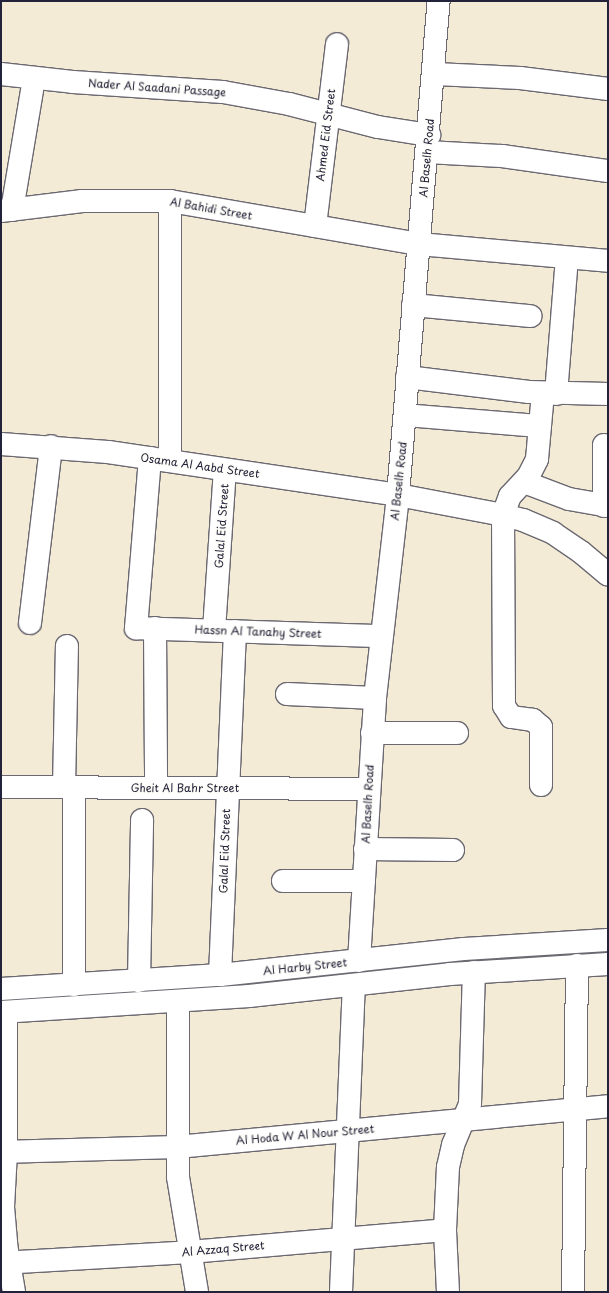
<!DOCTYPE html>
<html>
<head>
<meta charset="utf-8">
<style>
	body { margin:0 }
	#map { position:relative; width:609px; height:1293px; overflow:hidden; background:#f3ebd5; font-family:"Playpen Sans",sans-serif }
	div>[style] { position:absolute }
	.roads { filter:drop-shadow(1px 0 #6b6871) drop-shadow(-1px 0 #6b6871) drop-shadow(0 1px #6b6871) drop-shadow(0 -1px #6b6871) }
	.minor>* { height:22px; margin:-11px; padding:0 11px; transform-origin:11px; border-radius:11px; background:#fff }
	.tertiary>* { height:22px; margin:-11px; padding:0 11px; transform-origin:11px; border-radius:11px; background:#fff }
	span { translate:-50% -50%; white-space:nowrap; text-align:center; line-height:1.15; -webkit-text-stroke:3px #fdfcf7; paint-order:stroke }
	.street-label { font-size:11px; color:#22223b }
	.frame { position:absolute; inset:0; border:2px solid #22223b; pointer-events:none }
</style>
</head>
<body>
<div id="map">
	<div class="roads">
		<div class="minor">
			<i style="left:1px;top:74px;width:72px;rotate:6.3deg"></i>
			<i style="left:73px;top:82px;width:150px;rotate:3.8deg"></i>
			<i style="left:223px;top:92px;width:67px;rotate:10.3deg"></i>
			<i style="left:289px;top:104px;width:92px;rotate:14.5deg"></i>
			<i style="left:378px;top:127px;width:52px;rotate:8.9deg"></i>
			<i style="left:435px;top:74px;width:85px;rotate:2.7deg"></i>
			<i style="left:520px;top:78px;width:89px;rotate:7.1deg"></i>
			<i style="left:427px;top:152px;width:75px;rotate:3.1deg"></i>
			<i style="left:502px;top:156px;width:107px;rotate:8.1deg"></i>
			<i style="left:170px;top:201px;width:260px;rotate:90deg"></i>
			<i style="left:12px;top:210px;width:134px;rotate:-80.5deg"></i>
			<i style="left:1px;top:211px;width:82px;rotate:-7deg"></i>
			<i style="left:82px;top:201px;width:88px"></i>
			<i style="left:170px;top:201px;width:253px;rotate:9.8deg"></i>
			<i style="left:419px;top:244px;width:190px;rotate:5.1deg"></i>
			<i style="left:315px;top:226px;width:183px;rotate:-83.1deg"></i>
			<i style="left:413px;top:305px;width:118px;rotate:5.4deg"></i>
			<i style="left:407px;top:377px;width:123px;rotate:7deg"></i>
			<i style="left:529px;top:392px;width:79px;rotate:1.5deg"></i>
			<i style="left:556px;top:394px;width:136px;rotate:-85.4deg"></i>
			<i style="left:405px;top:415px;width:135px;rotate:4.7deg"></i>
			<i style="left:1px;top:444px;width:107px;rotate:4.3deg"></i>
			<i style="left:108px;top:452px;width:293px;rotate:8.4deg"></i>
			<i style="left:398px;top:495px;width:107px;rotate:10.8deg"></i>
			<i style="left:503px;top:515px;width:21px;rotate:14deg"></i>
			<i style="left:523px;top:520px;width:33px;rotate:23deg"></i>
			<i style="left:553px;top:533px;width:34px;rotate:34deg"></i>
			<i style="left:581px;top:552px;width:35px;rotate:40deg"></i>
			<i style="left:150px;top:458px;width:171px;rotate:94.7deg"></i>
			<i style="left:136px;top:628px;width:244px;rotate:1.9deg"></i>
			<i style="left:524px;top:482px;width:48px;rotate:20.7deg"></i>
			<i style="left:569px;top:499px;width:40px;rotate:10deg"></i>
			<i style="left:604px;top:506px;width:61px;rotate:-90deg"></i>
			<i style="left:30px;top:623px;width:178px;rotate:-83.2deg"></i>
			<i style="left:155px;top:628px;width:160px;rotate:89.6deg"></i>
			<i style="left:214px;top:630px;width:160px;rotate:-86.1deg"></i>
			<i style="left:287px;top:694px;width:88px;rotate:2.6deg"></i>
			<i style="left:372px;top:733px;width:85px"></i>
			<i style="left:541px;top:785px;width:58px;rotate:-90deg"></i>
			<i style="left:541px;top:727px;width:11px;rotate:-139deg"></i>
			<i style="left:533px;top:720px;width:22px;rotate:-172deg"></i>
			<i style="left:511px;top:717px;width:13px;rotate:-122deg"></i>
			<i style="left:504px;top:706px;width:191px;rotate:-90.3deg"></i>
			<i style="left:503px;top:515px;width:20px;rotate:-70deg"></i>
			<i style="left:510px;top:496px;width:26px;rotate:-47deg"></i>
			<i style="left:528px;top:477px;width:20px;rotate:-63deg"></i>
			<i style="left:537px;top:459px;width:66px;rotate:-84.8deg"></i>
			<i style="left:1px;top:787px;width:367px;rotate:0.3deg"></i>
			<i style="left:64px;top:787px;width:141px;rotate:-88.8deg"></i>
			<i style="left:365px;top:849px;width:88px;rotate:0.7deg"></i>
			<i style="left:283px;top:881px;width:81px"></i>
			<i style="left:359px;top:961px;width:263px;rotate:-86.5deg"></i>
			<i style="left:375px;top:698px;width:204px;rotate:-83.5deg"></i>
			<i style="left:398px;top:495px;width:496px;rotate:-85.3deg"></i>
			<i style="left:220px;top:975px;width:344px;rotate:-87.5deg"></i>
			<i style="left:139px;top:981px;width:161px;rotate:-88.9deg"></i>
			<i style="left:74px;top:985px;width:198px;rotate:-90deg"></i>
			<i style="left:178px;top:1001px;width:176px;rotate:90deg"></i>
			<i style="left:178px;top:1177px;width:117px;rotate:80.6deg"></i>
			<i style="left:6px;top:1012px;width:140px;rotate:90deg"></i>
			<i style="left:6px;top:1152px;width:55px;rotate:93.1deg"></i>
			<i style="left:3px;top:1207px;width:37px;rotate:85deg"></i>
			<i style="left:6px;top:1244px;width:49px;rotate:80.5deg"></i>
			<i style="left:1px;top:1152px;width:176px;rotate:-1.6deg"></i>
			<i style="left:177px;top:1147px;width:433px;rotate:-5.4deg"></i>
			<i style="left:1px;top:1263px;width:189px;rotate:-3.3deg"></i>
			<i style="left:190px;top:1252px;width:256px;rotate:-4.9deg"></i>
			<i style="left:341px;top:1292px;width:307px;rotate:-87.6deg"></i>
			<i style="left:448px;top:1292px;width:62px;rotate:-92.8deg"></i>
			<i style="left:445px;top:1230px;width:63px;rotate:-87.3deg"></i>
			<i style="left:448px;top:1167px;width:23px;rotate:-77deg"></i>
			<i style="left:453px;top:1145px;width:44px;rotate:-67.5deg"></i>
			<i style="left:470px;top:1104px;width:132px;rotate:-88.3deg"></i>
			<i style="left:573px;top:1292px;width:327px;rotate:-89.3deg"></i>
		</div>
		<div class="tertiary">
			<i style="left:1px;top:989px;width:219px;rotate:-3.7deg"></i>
			<i style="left:220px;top:975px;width:245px;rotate:-6.1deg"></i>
			<i style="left:464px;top:949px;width:144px;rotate:-3.6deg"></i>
			<i style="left:1px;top:1012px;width:249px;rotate:-3.7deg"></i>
			<i style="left:249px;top:996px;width:202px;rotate:-6.2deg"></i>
			<i style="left:450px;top:974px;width:158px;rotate:-3.6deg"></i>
		</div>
	</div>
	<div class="street-label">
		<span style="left:157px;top:88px;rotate:4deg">Nader Al Saadani Passage</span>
		<span style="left:326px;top:135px;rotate:-83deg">Ahmed Eid Street</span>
		<span style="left:427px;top:158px;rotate:-85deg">Al Baselh Road</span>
		<span style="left:211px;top:209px;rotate:10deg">Al Bahidi Street</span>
		<span style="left:200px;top:466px;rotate:8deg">Osama Al Aabd Street</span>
		<span style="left:399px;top:481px;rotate:-84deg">Al Baselh Road</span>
		<span style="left:222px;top:526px;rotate:-86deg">Galal Eid Street</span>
		<span style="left:258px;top:632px;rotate:2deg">Hassn Al Tanahy Street</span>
		<span style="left:185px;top:788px">Gheit Al Bahr Street</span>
		<span style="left:368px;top:804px;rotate:-87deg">Al Baselh Road</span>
		<span style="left:225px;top:851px;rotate:-88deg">Galal Eid Street</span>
		<span style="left:305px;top:967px;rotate:-6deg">Al Harby Street</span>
		<span style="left:305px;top:1135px;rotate:-5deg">Al Hoda W Al Nour Street</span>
		<span style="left:223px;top:1249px;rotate:-5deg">Al Azzaq Street</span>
	</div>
	<div class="frame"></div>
</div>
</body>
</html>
